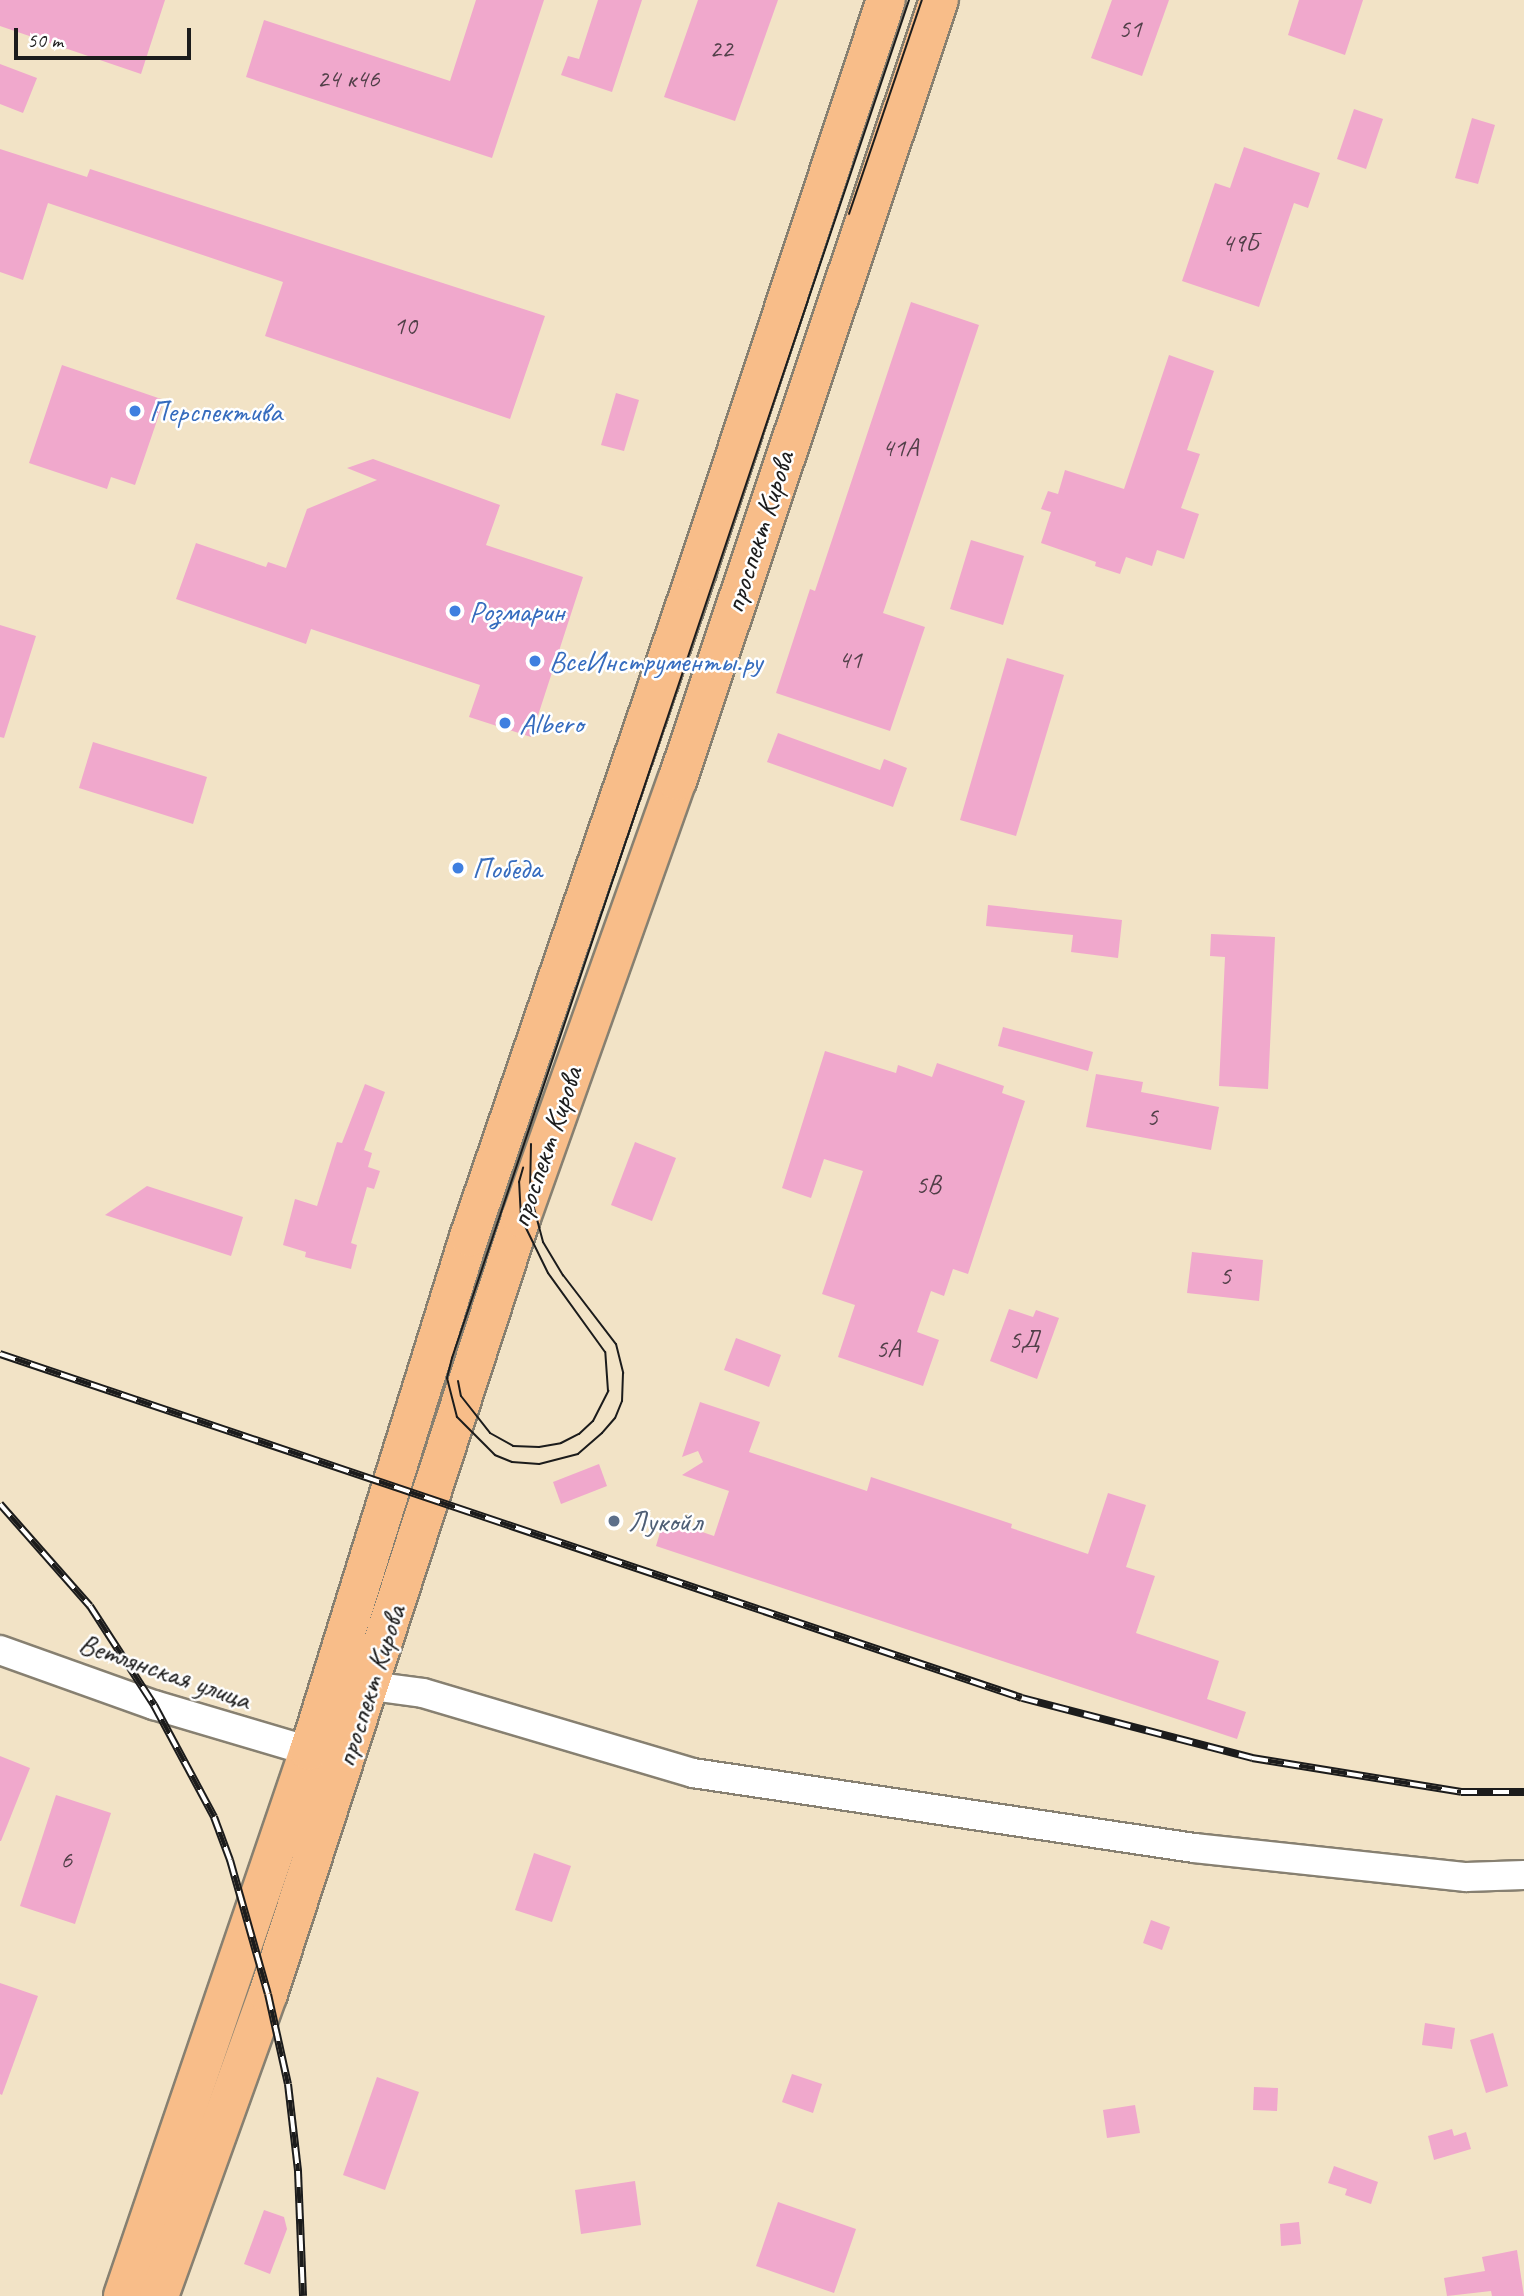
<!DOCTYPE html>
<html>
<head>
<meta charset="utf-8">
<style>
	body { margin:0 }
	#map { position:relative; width:1524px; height:2296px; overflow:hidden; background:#f2e3c6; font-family:Caveat,sans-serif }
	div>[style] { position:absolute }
	.building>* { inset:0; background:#f0a8cc }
	.roads { filter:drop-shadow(2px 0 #878071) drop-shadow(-2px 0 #878071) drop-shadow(0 2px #878071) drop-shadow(0 -2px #878071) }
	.minor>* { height:28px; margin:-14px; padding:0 14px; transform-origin:14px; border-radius:14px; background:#fff }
	.primary>* { height:38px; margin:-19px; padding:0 19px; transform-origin:19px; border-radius:19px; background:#f8bd89 }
	.tram>* { height:2px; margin:-1px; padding:0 1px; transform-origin:1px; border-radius:1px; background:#1c1c1c }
	.rail>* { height:8px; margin-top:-4px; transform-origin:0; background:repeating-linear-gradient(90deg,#fff 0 16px,#1c1c1c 0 32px); box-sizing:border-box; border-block:2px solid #1c1c1c }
	.dots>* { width:19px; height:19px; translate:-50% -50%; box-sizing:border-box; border:4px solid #fff; border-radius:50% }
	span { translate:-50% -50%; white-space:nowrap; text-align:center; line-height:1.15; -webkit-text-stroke:5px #fff; paint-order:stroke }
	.number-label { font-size:26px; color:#513f48 }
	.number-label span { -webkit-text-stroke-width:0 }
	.shop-label { font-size:30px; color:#366cbe }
	.left { translate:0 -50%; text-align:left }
	.street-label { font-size:30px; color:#1c1c1c }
	.service-label { font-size:30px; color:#4e5e75 }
	.scale { position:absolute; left:14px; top:28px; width:177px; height:32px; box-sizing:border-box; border:4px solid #1c1c1c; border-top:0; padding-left:9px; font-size:21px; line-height:24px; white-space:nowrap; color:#1c1c1c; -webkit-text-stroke:5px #fff; paint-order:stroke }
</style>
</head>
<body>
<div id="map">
	<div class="building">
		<i style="clip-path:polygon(0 0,165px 0,141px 74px,0 26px)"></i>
		<i style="clip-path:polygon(476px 0,544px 0,492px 158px,246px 77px,264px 20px,450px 81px)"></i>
		<i style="clip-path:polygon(598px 0,642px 0,612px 92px,561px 75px,568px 56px,579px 59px)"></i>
		<i style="clip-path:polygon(698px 0,778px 0,735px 121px,664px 97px)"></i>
		<i style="clip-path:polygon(1112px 0,1169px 0,1142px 76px,1091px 58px)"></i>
		<i style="clip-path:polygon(1299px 0,1363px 0,1345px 55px,1288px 35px)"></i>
		<i style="clip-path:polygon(0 64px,37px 78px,23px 113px,0 104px)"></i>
		<i style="clip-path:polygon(1354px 109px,1383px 119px,1366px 169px,1337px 159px)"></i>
		<i style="clip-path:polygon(1472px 118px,1495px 125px,1478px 184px,1455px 178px)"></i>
		<i style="clip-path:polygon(1244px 147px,1320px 173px,1308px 208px,1294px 203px,1259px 307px,1182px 281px,1215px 183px,1230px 188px)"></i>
		<i style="clip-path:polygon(0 149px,87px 177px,90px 169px,545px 316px,510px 419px,265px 336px,283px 282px,48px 203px,23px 280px,0 272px)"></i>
		<i style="clip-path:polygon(911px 302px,979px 325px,883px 613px,925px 627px,890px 731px,776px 693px,810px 589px,815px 591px)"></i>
		<i style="clip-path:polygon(1169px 355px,1214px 371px,1187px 450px,1200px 454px,1181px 508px,1199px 514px,1184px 559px,1157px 550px,1152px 566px,1126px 557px,1120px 574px,1095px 566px,1096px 562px,1041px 543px,1051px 512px,1041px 509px,1048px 491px,1058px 494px,1065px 470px,1124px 489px)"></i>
		<i style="clip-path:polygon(62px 365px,164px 400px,135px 485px,111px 477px,107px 489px,29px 463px)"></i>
		<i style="clip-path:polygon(616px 393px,639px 400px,624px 451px,601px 445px)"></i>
		<i style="clip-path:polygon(373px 459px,500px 505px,486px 545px,583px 577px,531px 737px,469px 717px,480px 685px,311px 629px,306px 644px,176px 599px,196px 543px,266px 567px,268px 562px,286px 568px,307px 509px,377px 480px,347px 468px)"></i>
		<i style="clip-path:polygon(971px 540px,1024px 556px,1003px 625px,950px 609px)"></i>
		<i style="clip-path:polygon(0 625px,36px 636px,4px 738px,0 737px)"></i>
		<i style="clip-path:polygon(1007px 658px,1064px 675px,1016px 836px,960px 820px)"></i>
		<i style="clip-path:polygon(778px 733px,880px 770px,884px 759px,907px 768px,893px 807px,767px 762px)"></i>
		<i style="clip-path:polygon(93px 742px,207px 777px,193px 824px,79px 788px)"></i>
		<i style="clip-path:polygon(988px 905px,1122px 920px,1118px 958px,1071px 952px,1073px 935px,986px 926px)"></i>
		<i style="clip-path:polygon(1211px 934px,1275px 937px,1268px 1089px,1219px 1086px,1225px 957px,1210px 956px)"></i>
		<i style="clip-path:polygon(1003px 1027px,1093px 1052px,1088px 1071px,998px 1046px)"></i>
		<i style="clip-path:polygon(825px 1051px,896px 1073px,898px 1065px,932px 1077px,937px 1063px,1004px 1086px,1002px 1093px,1025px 1101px,968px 1274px,953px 1269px,944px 1296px,931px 1291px,917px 1332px,939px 1340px,923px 1386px,838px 1357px,855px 1305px,822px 1294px,863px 1171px,824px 1159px,811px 1198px,782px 1188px)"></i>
		<i style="clip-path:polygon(1096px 1074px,1143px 1082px,1141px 1092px,1219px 1107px,1211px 1150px,1086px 1127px)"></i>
		<i style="clip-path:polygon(365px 1084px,385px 1092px,364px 1150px,372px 1153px,368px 1167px,380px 1171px,374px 1189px,367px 1187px,351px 1243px,357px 1245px,351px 1269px,305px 1257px,306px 1252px,283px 1245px,295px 1199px,317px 1206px,337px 1142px,342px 1143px)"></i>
		<i style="clip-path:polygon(635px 1142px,676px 1158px,652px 1221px,611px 1205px)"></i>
		<i style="clip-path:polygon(147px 1186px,243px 1217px,231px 1256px,105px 1215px)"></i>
		<i style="clip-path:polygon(1192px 1252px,1263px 1260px,1259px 1301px,1187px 1293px)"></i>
		<i style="clip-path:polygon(1009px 1309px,1033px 1317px,1036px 1310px,1059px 1318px,1037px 1379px,990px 1361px)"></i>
		<i style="clip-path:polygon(736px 1338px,781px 1355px,769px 1387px,724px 1370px)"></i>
		<i style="clip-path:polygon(700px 1402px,760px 1422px,749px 1452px,867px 1491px,871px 1477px,1012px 1524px,1011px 1528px,1088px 1554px,1108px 1493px,1146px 1505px,1126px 1567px,1155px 1576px,1136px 1633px,1219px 1661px,1207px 1699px,1246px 1712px,1237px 1739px,656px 1546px,664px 1519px,714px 1536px,729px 1491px,682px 1475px,703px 1462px,698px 1451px,682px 1457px)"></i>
		<i style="clip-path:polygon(599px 1464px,607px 1486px,561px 1504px,553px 1482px)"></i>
		<i style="clip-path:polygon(0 1756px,30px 1768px,1px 1841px,0 1841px)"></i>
		<i style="clip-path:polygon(56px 1795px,111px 1813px,75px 1924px,20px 1906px)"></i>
		<i style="clip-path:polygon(534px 1853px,571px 1866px,552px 1922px,515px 1910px)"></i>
		<i style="clip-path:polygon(1151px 1920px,1170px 1927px,1162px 1950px,1143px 1943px)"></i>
		<i style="clip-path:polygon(0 1983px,38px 1996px,2px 2095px,0 2094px)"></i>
		<i style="clip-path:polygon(1425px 2023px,1455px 2028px,1452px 2049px,1422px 2045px)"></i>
		<i style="clip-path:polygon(1493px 2033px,1508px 2086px,1486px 2093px,1470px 2040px)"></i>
		<i style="clip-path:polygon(792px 2074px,822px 2084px,813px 2113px,782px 2102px)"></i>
		<i style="clip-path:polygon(377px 2077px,419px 2092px,385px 2190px,343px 2175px)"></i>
		<i style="clip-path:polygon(1254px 2087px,1278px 2088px,1277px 2111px,1253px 2110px)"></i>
		<i style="clip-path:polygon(1135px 2105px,1140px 2133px,1107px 2138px,1103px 2110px)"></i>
		<i style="clip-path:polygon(1452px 2129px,1454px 2136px,1466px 2132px,1471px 2149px,1434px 2160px,1428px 2136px)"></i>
		<i style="clip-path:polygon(1334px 2166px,1378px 2182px,1371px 2204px,1345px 2195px,1347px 2189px,1328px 2183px)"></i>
		<i style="clip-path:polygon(635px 2181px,641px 2225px,581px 2234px,575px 2190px)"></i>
		<i style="clip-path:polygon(778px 2202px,856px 2229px,834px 2293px,756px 2266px)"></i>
		<i style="clip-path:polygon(264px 2210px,284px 2217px,287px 2229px,270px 2274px,244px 2264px)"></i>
		<i style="clip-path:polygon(1299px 2222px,1301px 2244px,1281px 2246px,1280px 2224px)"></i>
		<i style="clip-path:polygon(1517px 2250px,1524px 2296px,1492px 2296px,1491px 2291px,1447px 2296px,1444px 2278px,1485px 2271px,1482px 2257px)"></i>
	</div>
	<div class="roads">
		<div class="minor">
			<i style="left:0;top:1650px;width:164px;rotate:19.7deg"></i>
			<i style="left:154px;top:1705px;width:162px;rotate:16.5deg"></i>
			<i style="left:371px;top:1686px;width:52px;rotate:7.7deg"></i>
			<i style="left:423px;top:1693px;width:282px;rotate:16.5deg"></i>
			<i style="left:693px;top:1773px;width:507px;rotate:8.51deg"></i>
			<i style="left:1194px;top:1848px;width:274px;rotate:6.1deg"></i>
			<i style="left:1466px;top:1877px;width:58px;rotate:-2deg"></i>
		</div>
		<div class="primary">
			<i style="left:123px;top:2296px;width:576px;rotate:-71.16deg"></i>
			<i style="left:309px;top:1751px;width:538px;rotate:-72.71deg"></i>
			<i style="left:469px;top:1237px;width:704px;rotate:-71.1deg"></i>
			<i style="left:697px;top:571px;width:601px;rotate:-71.69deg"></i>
			<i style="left:159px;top:2296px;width:321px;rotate:-70.2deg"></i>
			<i style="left:268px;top:1994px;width:816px;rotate:-71.94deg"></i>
			<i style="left:521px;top:1218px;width:464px;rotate:-70.4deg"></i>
			<i style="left:677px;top:781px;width:824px;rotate:-71.46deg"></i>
		</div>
	</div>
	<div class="tram">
		<i style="left:849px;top:214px;width:226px;rotate:-71.2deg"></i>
		<i style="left:531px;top:1144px;width:49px;rotate:91.2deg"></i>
		<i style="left:530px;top:1193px;width:51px;rotate:75.1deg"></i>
		<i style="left:543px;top:1242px;width:39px;rotate:59deg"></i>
		<i style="left:563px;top:1275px;width:87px;rotate:52.5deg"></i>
		<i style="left:616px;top:1344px;width:30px;rotate:76deg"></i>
		<i style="left:623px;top:1373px;width:28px;rotate:92deg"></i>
		<i style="left:622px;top:1401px;width:18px;rotate:112deg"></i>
		<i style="left:615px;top:1418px;width:20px;rotate:131deg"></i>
		<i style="left:602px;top:1433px;width:32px;rotate:139deg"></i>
		<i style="left:578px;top:1454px;width:40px;rotate:165.6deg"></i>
		<i style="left:539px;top:1464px;width:27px;rotate:-176deg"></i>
		<i style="left:512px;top:1462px;width:18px;rotate:-158deg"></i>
		<i style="left:495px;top:1455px;width:54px;rotate:-135deg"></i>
		<i style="left:457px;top:1417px;width:40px;rotate:-104.4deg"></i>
		<i style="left:447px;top:1378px;width:21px;rotate:-76deg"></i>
		<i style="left:452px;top:1358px;width:1433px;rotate:-71.4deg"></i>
		<i style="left:458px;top:1381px;width:15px;rotate:79deg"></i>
		<i style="left:461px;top:1396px;width:47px;rotate:51.9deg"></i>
		<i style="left:490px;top:1433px;width:26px;rotate:29deg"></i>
		<i style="left:513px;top:1446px;width:26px;rotate:2deg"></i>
		<i style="left:539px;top:1447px;width:22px;rotate:-10deg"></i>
		<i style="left:561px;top:1443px;width:20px;rotate:-27deg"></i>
		<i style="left:579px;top:1434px;width:19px;rotate:-43deg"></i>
		<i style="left:593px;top:1421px;width:34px;rotate:-63deg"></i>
		<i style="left:608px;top:1391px;width:39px;rotate:-94deg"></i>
		<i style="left:605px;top:1352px;width:97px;rotate:-125.8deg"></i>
		<i style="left:548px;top:1273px;width:61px;rotate:-116.1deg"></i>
		<i style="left:521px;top:1218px;width:36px;rotate:-93deg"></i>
		<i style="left:519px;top:1182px;width:15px;rotate:-74deg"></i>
	</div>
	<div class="rail">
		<i style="left:0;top:1354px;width:1078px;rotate:18.6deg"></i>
		<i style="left:1022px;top:1698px;width:238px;rotate:14.6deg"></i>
		<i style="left:1252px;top:1758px;width:212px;rotate:9.2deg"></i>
		<i style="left:1461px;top:1792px;width:63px"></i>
		<i style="left:0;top:1504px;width:136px;rotate:48.6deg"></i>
		<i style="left:90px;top:1606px;width:118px;rotate:57.1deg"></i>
		<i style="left:154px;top:1705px;width:127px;rotate:61.8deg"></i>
		<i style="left:214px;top:1817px;width:46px;rotate:69.6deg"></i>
		<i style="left:230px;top:1860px;width:139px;rotate:74.2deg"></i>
		<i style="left:268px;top:1994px;width:92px;rotate:77.5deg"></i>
		<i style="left:288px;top:2084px;width:88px;rotate:83.4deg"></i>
		<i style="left:298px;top:2171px;width:125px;rotate:87.7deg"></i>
	</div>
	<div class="dots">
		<i style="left:135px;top:411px;background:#3f7fe0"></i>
		<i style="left:455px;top:611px;background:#3f7fe0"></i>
		<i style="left:535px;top:661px;background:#3f7fe0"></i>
		<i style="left:505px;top:723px;background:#3f7fe0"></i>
		<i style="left:458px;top:868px;background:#3f7fe0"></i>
		<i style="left:614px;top:1521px;background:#5c6f8a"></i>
	</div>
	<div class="number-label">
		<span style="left:1130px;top:29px">51</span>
		<span style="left:721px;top:49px">22</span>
		<span style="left:348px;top:79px">24 к46</span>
		<span style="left:1240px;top:243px">49Б</span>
		<span style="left:405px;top:326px">10</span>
		<span style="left:900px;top:448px">41А</span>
		<span style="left:850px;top:660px">41</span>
		<span style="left:1152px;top:1117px">5</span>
		<span style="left:928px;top:1185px">5В</span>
		<span style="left:1225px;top:1276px">5</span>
		<span style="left:1024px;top:1340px">5Д</span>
		<span style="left:888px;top:1349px">5А</span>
		<span style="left:66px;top:1860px">6</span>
	</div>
	<div class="shop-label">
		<span class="left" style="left:149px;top:411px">Перспектива</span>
		<span class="left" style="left:469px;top:611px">Розмарин</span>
		<span class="left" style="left:549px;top:661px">ВсеИнструменты.ру</span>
		<span class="left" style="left:519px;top:723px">Albero</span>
		<span class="left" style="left:472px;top:868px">Победа</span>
	</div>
	<div class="street-label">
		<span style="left:759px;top:532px;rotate:-72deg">проспект Кирова</span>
		<span style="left:546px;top:1147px;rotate:-71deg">проспект Кирова</span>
		<span style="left:165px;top:1671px;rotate:19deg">Ветлянская улица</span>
		<span style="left:370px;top:1686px;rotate:-72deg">проспект Кирова</span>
	</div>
	<div class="service-label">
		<span class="left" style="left:628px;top:1521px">Лукойл</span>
	</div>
	<div class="scale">50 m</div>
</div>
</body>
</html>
